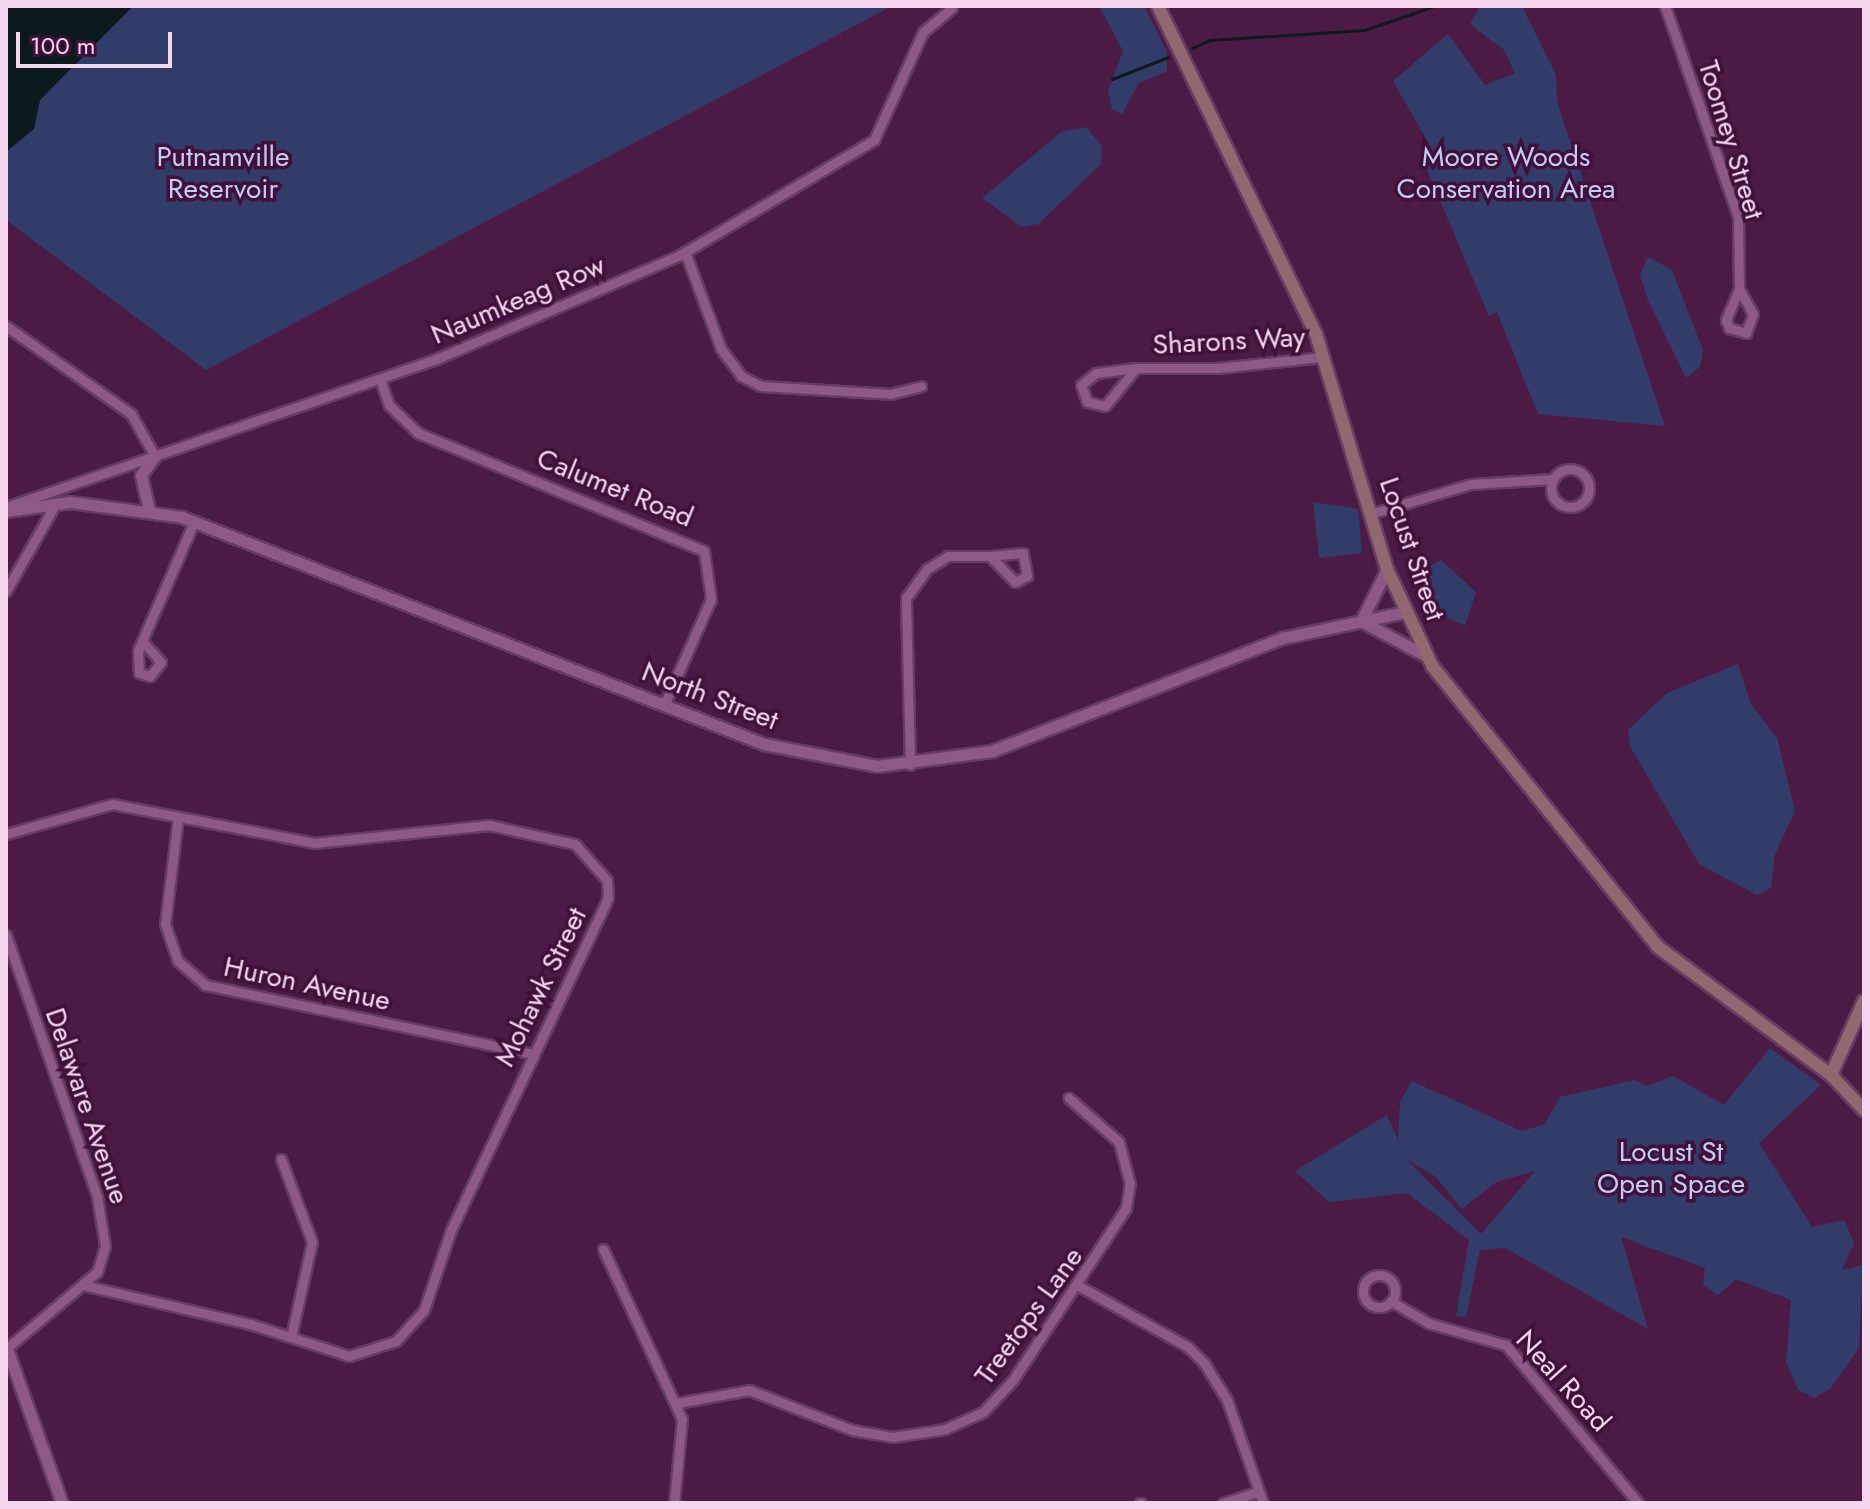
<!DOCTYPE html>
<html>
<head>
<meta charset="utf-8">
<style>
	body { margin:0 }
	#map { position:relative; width:1870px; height:1509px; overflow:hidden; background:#4b1b46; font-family:Jost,sans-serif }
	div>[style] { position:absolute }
	.green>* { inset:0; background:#323c69 }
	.water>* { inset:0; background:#0c1a1d }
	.stream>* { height:3px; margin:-1.5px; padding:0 1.5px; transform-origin:1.5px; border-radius:1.5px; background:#0c1a1d }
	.roads { filter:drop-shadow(2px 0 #663d62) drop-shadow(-2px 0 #663d62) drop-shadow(0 2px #663d62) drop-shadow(0 -2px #663d62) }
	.minor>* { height:9px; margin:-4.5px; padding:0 4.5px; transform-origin:4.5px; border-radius:4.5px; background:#8e5986 }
	.minor>.ring { margin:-4.5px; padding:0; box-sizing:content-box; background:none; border:9px solid #8e5986; border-radius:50% }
	.tertiary>* { height:11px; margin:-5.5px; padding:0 5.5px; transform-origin:5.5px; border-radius:5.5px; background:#8e5986 }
	.secondary>* { height:12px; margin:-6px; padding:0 6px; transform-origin:6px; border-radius:6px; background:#93676f }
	span { translate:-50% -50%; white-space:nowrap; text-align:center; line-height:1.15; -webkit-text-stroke:7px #40103b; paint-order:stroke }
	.street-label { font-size:28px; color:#f5d6ef }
	.park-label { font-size:28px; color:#c1ccf2 }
	.frame { position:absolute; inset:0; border:8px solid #f5d6ef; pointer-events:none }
	.scale { position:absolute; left:16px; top:32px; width:156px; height:36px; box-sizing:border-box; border:4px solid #f5d6ef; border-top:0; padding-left:10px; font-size:24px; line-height:28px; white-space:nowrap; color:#f5d6ef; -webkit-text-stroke:6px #40103b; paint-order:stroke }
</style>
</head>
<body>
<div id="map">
	<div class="green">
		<i style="clip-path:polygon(133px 6px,892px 6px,206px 370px,6px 220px,6px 152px,33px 128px,40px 100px)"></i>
		<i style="clip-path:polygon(1099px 6px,1144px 6px,1167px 52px,1167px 71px,1139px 83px,1122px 114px,1112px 109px,1108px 91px,1123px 51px)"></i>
		<i style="clip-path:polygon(1480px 6px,1522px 6px,1556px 75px,1557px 102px,1665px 426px,1538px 414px,1497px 312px,1489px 316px,1424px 163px,1436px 156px,1393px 81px,1448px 34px,1485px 85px,1515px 73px,1504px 50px,1470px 24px)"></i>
		<i style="clip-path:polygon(1086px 127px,1102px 146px,1101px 164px,1038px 224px,1022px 227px,982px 198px,1061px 132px)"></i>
		<i style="clip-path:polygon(1648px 257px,1672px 270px,1703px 350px,1700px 367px,1686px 378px,1648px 300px,1640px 274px)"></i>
		<i style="clip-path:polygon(1313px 502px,1358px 509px,1362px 553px,1319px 558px)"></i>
		<i style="clip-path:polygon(1441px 560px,1476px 592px,1465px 626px,1441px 615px,1417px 589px,1413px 576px)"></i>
		<i style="clip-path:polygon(1738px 664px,1751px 704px,1777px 738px,1795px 811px,1775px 854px,1771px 888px,1757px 895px,1699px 864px,1630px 746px,1628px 730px,1667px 693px)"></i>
		<i style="clip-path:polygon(evenodd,1770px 1048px,1821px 1085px,1759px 1143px,1812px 1227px,1844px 1220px,1854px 1243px,1842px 1270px,1863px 1265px,1859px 1348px,1831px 1388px,1815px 1398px,1798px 1390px,1786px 1362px,1791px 1300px,1736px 1279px,1718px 1295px,1703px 1285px,1705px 1268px,1621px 1237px,1648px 1329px,1505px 1248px,1480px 1250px,1466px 1317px,1456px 1316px,1469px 1240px,1407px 1193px,1329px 1202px,1295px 1171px,1387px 1115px,1398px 1140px,1400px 1102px,1412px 1081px,1522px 1131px,1545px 1124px,1560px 1097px,1635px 1080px,1647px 1086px,1673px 1076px,1724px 1105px,1770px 1048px,1406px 1159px,1435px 1176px,1462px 1209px,1496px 1182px,1535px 1171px,1481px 1234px,1406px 1159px)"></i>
	</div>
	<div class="water">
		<i style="clip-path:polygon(6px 6px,133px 6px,40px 100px,34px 129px,6px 152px)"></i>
	</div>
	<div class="stream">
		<i style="left:1192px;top:48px;width:20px;rotate:-24deg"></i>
		<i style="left:1210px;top:40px;width:154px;rotate:-3.7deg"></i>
		<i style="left:1364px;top:30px;width:75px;rotate:-18.7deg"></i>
		<i style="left:1112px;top:79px;width:60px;rotate:-21.4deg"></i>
	</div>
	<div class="roads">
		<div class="minor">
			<i style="left:1665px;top:6px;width:223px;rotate:70.9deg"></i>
			<i style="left:1738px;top:217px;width:72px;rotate:89.2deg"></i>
			<i style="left:1739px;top:289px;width:34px;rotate:113deg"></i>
			<i style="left:1726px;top:320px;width:9px;rotate:69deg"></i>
			<i style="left:1729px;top:328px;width:18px;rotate:16deg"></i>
			<i style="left:1746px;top:333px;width:20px;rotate:-70deg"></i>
			<i style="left:1753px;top:314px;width:29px;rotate:-119deg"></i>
			<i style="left:685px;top:252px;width:103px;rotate:69.6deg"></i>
			<i style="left:721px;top:349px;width:34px;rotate:53deg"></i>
			<i style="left:741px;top:376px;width:22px;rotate:27deg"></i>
			<i style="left:761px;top:386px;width:129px;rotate:3.5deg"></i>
			<i style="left:890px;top:394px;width:32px;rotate:-14deg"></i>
			<i style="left:6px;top:326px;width:153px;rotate:35.1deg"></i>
			<i style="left:131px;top:414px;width:48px;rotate:60.3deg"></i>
			<i style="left:1136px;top:368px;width:49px;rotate:129.2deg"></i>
			<i style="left:1105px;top:406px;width:18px;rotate:-167deg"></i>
			<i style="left:1087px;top:402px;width:18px;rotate:-109deg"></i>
			<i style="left:1081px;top:385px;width:19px;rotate:-39deg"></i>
			<i style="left:1096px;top:373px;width:40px;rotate:-7.1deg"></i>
			<i style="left:1136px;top:368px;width:81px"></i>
			<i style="left:1217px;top:368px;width:108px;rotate:-5.9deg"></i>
			<i style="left:380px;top:379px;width:28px;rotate:71deg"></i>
			<i style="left:389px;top:405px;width:40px;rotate:44deg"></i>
			<i style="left:418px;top:433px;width:309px;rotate:22.4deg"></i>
			<i style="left:704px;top:551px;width:49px;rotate:81.7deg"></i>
			<i style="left:711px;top:599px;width:116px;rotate:113.9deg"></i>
			<i class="ring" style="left:1551px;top:469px;width:29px;height:29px"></i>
			<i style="left:6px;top:507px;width:455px;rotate:-19deg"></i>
			<i style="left:436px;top:359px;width:265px;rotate:-23.1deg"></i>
			<i style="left:680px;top:255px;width:226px;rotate:-30.7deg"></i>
			<i style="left:874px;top:140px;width:119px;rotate:-65.6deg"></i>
			<i style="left:923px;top:32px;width:38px;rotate:-40deg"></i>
			<i style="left:1373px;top:513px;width:102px;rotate:-16.5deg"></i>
			<i style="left:1471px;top:484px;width:82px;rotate:-3.5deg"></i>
			<i style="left:6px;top:591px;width:101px;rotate:-60.4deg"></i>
			<i style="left:142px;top:641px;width:28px;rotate:48deg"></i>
			<i style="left:161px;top:662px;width:18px;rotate:128deg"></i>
			<i style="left:150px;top:676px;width:11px;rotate:-165deg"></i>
			<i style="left:139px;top:673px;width:22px;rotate:-93deg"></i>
			<i style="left:138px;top:651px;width:11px;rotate:-68deg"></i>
			<i style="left:142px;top:641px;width:130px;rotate:-66.4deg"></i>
			<i style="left:910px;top:765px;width:167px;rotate:-91.4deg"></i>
			<i style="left:906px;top:598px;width:36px;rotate:-54deg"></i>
			<i style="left:927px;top:569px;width:25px;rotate:-32deg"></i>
			<i style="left:948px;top:556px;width:42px"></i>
			<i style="left:990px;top:556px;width:36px;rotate:46deg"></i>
			<i style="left:1015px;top:582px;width:13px;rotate:-27deg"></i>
			<i style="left:1027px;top:576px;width:23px;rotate:-100deg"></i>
			<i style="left:1023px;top:553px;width:33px;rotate:175deg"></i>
			<i style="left:178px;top:817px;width:108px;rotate:96.9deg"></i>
			<i style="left:165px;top:924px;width:39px;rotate:71deg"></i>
			<i style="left:178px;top:961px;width:37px;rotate:41deg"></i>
			<i style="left:206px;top:985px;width:334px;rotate:11.9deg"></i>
			<i style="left:6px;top:834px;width:110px;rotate:-15.8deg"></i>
			<i style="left:112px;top:804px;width:206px;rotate:10.9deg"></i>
			<i style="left:314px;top:843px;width:176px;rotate:-5.9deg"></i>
			<i style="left:489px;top:825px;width:88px;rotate:12.5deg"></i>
			<i style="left:575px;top:844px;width:48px;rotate:48.4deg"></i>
			<i style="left:607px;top:880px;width:18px;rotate:87deg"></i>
			<i style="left:608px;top:898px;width:370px;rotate:115.3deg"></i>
			<i style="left:450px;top:1233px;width:81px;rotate:108.7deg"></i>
			<i style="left:424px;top:1310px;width:42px;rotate:132.1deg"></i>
			<i style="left:396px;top:1341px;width:49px;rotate:162.3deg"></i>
			<i style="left:349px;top:1356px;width:104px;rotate:-162.1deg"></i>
			<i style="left:250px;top:1324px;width:171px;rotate:-166.9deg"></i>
			<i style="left:6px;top:935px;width:277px;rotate:70.8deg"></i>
			<i style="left:97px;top:1197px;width:50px;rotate:80.7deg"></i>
			<i style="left:105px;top:1246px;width:27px;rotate:107deg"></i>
			<i style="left:97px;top:1272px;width:118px;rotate:139.8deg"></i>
			<i style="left:281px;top:1159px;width:89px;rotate:69.5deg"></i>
			<i style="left:312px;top:1242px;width:97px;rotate:102.5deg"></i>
			<i style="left:603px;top:1249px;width:187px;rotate:65.1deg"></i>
			<i style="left:682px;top:1419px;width:84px;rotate:95.4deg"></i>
			<i class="ring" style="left:1363px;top:1275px;width:23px;height:23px"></i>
			<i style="left:1079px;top:1286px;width:125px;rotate:29.2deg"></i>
			<i style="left:1188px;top:1347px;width:23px;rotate:45deg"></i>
			<i style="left:1204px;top:1363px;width:44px;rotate:58.1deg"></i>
			<i style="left:1227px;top:1400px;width:109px;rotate:70.7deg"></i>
			<i style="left:1391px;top:1301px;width:43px;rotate:30.7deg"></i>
			<i style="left:1428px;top:1323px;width:81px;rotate:15.8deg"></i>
			<i style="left:1506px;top:1345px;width:206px;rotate:50.1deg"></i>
			<i style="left:677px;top:1403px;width:73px;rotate:-10.2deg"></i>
			<i style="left:749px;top:1390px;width:110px;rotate:21.2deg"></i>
			<i style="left:852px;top:1430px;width:42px;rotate:9.7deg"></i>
			<i style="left:893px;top:1437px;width:53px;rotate:-8.7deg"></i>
			<i style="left:945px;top:1429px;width:42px;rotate:-24.1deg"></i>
			<i style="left:983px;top:1412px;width:44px;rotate:-46.8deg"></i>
			<i style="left:1013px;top:1380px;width:206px;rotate:-56.7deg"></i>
			<i style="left:1126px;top:1208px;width:24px;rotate:-81deg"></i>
			<i style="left:1130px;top:1184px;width:43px;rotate:-104.7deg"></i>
			<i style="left:1119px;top:1142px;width:67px;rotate:-138.7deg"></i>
			<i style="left:1140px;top:1503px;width:1px"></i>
			<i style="left:1223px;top:1503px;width:36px;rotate:-18deg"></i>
		</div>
		<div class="tertiary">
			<i style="left:149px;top:510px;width:36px;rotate:-103deg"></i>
			<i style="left:141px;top:475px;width:24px;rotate:-54deg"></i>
			<i style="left:6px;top:511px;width:65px;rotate:-8deg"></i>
			<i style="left:70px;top:502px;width:113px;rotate:7.6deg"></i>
			<i style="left:182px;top:517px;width:625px;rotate:21.31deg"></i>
			<i style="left:764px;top:744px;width:115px;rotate:11deg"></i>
			<i style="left:877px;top:766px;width:116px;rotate:-7.4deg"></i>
			<i style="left:992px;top:751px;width:311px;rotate:-21.3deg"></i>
			<i style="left:1282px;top:638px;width:125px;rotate:-12deg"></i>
			<i style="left:1387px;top:569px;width:58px;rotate:116.6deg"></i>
			<i style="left:1361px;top:621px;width:76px;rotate:28.2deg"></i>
			<i style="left:6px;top:1346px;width:167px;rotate:70.4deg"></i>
		</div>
		<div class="secondary">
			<i style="left:1158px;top:6px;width:364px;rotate:64.3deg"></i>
			<i style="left:1316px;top:334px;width:245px;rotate:73.2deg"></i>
			<i style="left:1387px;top:569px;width:108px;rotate:64.9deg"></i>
			<i style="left:1433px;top:667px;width:359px;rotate:51.2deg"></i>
			<i style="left:1658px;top:947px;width:215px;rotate:36.5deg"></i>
			<i style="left:1831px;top:1075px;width:48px;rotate:46.7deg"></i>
			<i style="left:1831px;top:1075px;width:81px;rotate:-66deg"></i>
		</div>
	</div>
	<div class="street-label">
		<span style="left:1731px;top:140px;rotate:73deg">Toomey Street</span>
		<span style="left:518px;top:300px;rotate:-23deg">Naumkeag Row</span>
		<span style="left:1229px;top:341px;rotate:-3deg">Sharons Way</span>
		<span style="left:615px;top:488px;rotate:22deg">Calumet Road</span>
		<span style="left:1412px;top:549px;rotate:71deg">Locust Street</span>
		<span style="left:710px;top:696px;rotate:21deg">North Street</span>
		<span style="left:307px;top:984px;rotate:12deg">Huron Avenue</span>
		<span style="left:541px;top:987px;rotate:-64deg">Mohawk Street</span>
		<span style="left:87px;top:1106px;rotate:71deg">Delaware Avenue</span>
		<span style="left:1029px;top:1316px;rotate:-54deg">Treetops Lane</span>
		<span style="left:1563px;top:1381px;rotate:48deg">Neal Road</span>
	</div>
	<div class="park-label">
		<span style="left:223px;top:173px">Putnamville<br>Reservoir</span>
		<span style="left:1506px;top:173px">Moore Woods<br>Conservation Area</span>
		<span style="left:1671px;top:1168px">Locust St<br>Open Space</span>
	</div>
	<div class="frame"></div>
	<div class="scale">100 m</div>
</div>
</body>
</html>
